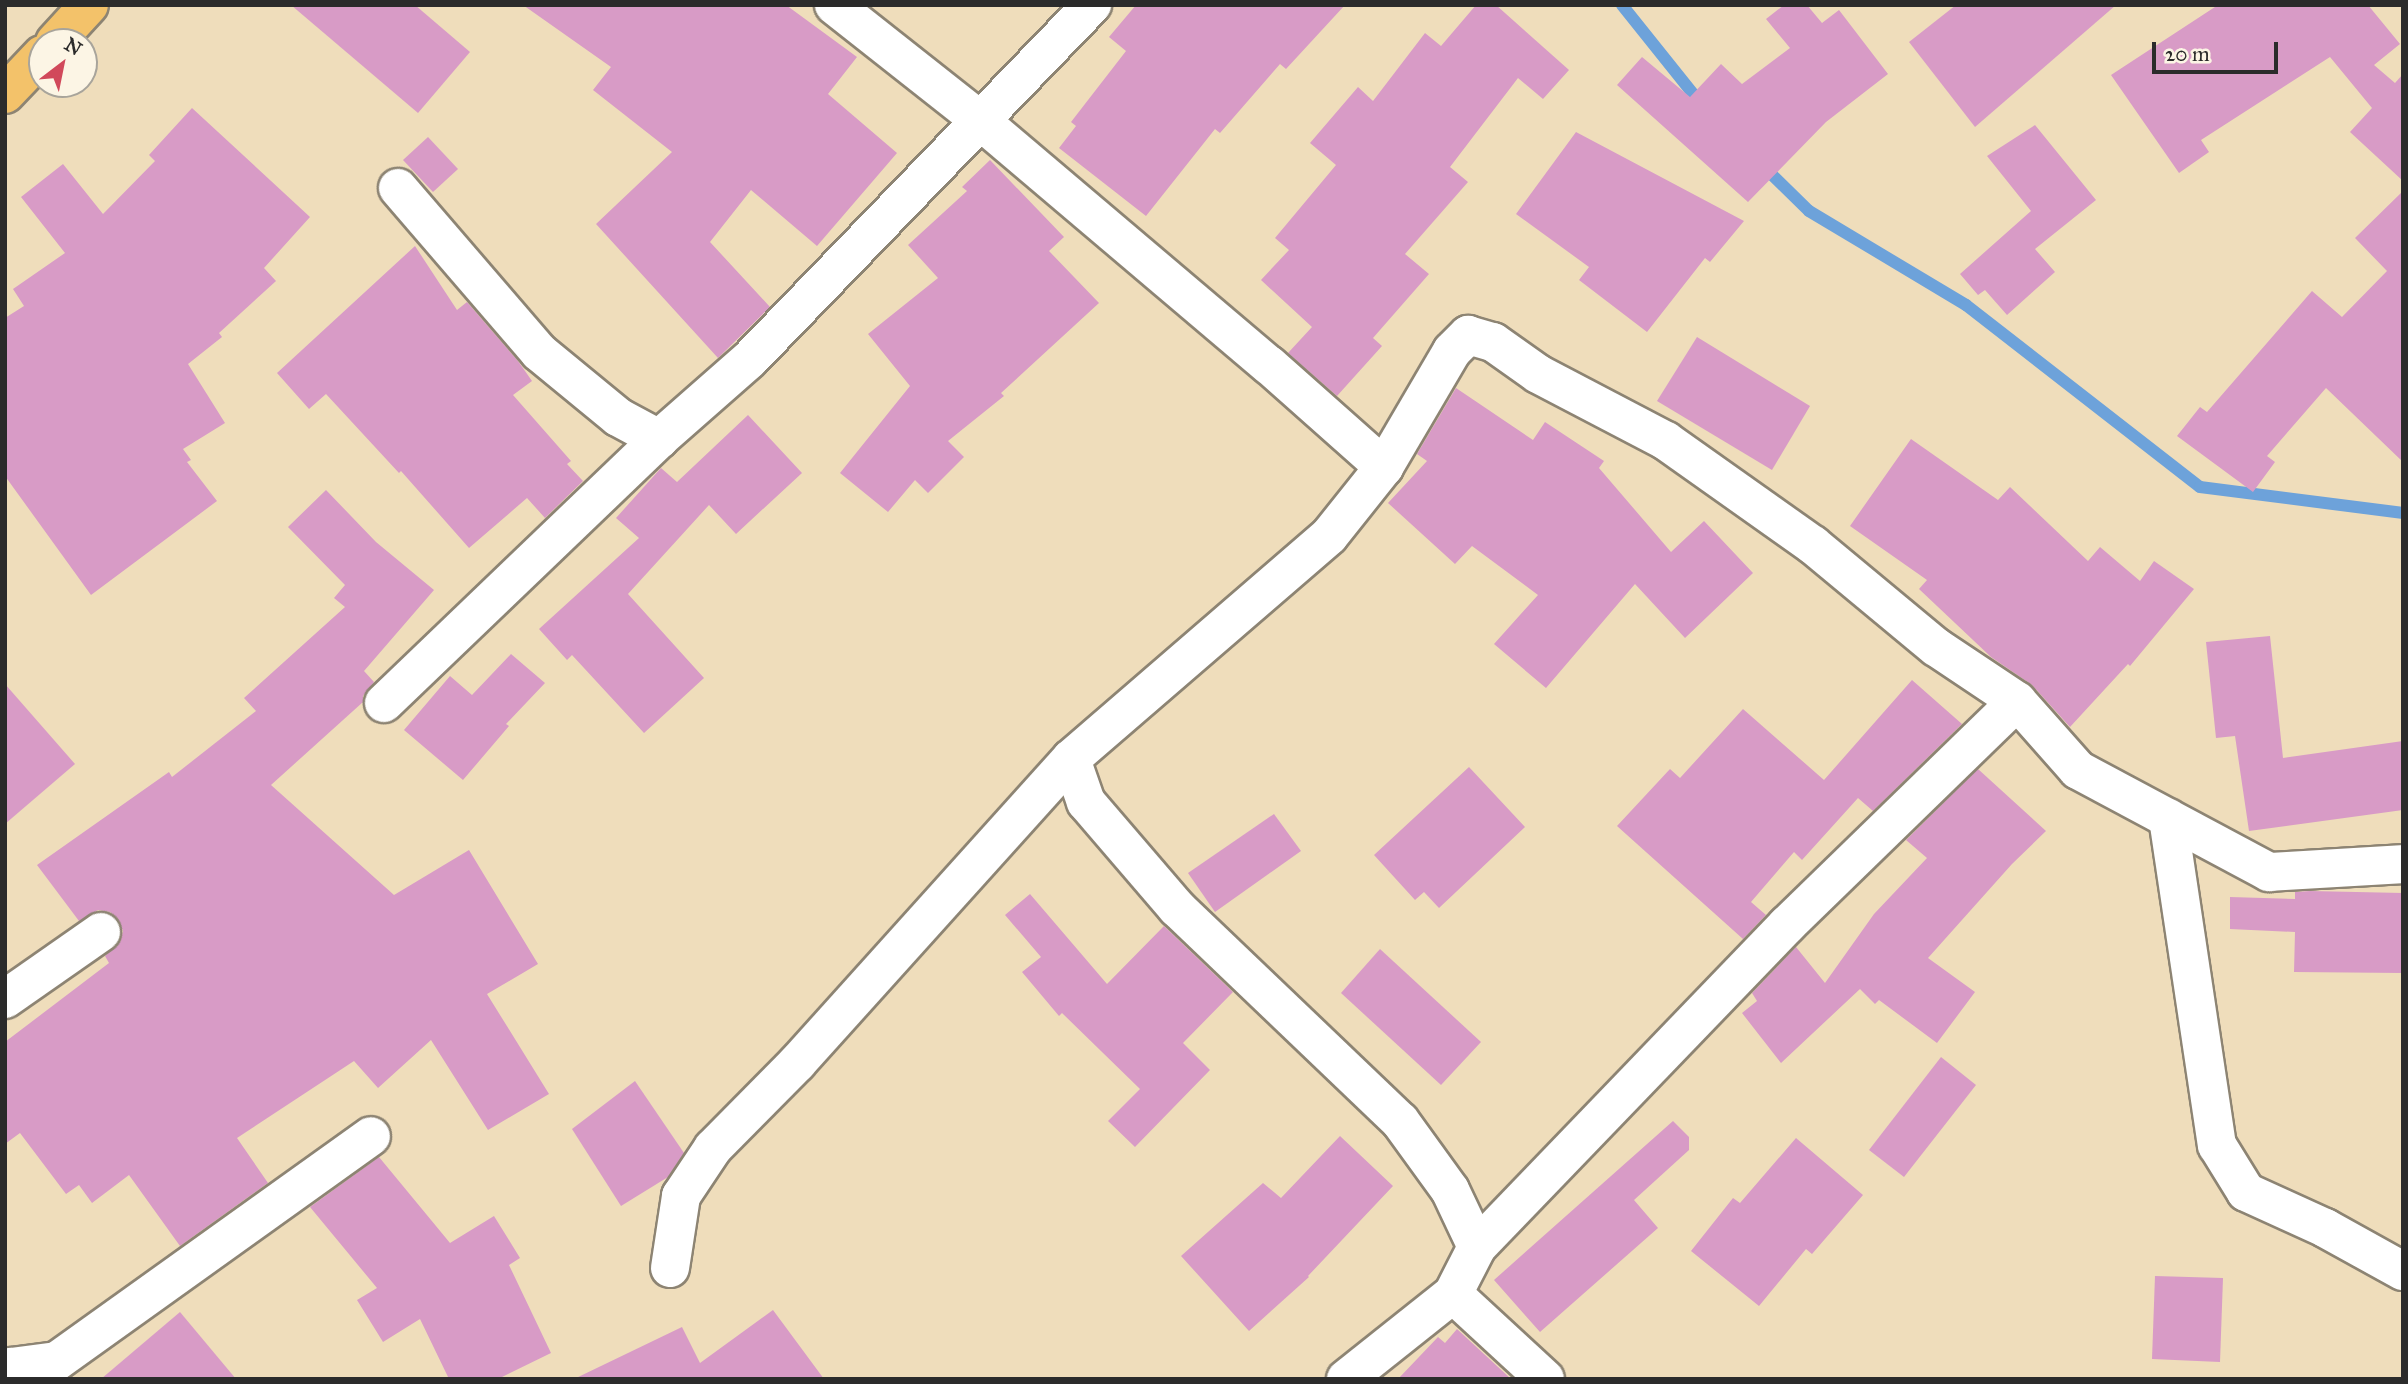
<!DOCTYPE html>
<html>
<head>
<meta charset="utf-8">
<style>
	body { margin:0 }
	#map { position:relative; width:2408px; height:1384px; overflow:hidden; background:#efddbb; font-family:"IM FELL Great Primer",serif }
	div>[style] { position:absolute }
	.stream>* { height:12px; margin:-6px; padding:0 6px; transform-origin:6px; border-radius:6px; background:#6da2da }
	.building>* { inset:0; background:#d89bc6 }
	.roads { filter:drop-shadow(2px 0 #8d8473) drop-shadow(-2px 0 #8d8473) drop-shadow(0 2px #8d8473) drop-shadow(0 -2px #8d8473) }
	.street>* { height:38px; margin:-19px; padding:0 19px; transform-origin:19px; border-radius:19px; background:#fff }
	.highway>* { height:38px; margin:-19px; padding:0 19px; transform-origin:19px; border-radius:19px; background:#f3c26a }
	span { translate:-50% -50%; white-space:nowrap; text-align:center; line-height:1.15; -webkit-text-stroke:7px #fcf5e5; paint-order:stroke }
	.frame { position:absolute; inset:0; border:7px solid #2b2b2b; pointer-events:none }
	.north { position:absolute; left:28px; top:28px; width:70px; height:70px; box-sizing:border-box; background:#fcf5e5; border:2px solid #a8a49b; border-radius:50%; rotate:32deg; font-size:19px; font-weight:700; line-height:28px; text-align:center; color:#2b2b2b }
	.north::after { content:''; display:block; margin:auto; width:24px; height:32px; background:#d1495b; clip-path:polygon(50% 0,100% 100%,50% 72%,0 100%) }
	.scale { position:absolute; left:2152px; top:42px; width:126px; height:32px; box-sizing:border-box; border:4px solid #2b2b2b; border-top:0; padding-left:9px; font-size:21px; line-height:24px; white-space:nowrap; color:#2b2b2b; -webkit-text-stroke:5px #fcf5e5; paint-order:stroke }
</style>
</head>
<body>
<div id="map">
	<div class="stream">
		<i style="left:1622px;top:5px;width:129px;rotate:51.3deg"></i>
		<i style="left:1763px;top:166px;width:64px;rotate:44.4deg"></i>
		<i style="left:1809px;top:211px;width:183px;rotate:30.9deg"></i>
		<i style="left:1966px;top:305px;width:296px;rotate:37.9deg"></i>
		<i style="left:2200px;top:487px;width:205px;rotate:7.3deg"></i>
	</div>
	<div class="building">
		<i style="clip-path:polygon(291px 5px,415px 5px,470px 52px,418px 113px)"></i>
		<i style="clip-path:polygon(523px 5px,786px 5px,857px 57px,828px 94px,897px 153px,817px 246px,751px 190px,710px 242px,770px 307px,718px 358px,596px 224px,672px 152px,593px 90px,611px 67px)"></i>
		<i style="clip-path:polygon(1136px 5px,1345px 5px,1286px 69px,1280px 64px,1220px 133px,1215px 129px,1146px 216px,1059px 148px,1076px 126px,1071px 122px,1126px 51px,1109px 37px)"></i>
		<i style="clip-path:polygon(1476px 5px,1496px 5px,1569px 70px,1543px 99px,1518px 78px,1450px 167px,1468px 182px,1405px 254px,1429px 274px,1373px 338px,1382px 346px,1337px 396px,1288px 353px,1312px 327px,1261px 280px,1289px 250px,1275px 238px,1336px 165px,1310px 143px,1358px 87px,1373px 101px,1425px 33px,1441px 46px)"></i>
		<i style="clip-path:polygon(1784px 5px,1807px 5px,1822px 23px,1839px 10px,1888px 74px,1826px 122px,1748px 202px,1617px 85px,1642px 57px,1690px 97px,1721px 64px,1742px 84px,1790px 48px,1766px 19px)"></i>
		<i style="clip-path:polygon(1956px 5px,2116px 5px,1975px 127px,1909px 42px)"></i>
		<i style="clip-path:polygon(2218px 5px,2368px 5px,2400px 44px,2374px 65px,2395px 83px,2403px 74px,2403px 181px,2350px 132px,2372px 108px,2330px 57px,2201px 140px,2209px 152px,2179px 173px,2111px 75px)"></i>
		<i style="clip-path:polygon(192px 108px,310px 217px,264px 268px,276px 281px,219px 333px,222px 337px,188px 364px,225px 423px,183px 449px,191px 460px,187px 462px,217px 501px,91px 595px,5px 476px,5px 318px,24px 306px,13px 289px,65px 253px,21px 197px,63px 164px,103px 214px,155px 161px,149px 155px)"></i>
		<i style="clip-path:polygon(2035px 125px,2096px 200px,2035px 249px,2055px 272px,2007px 315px,1985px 290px,1978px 295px,1960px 274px,2031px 211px,1987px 156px)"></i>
		<i style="clip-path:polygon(1576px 132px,1744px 221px,1710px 262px,1705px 258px,1647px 332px,1579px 280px,1589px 267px,1516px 214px)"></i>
		<i style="clip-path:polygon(428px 137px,458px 169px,433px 192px,403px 160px)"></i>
		<i style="clip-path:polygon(990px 160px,1064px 237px,1049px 251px,1099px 303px,1001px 393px,1004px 396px,948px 441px,964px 457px,928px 493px,915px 480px,888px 512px,840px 473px,910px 386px,868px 334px,938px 278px,908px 245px,967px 191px,962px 187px)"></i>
		<i style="clip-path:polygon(2403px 191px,2403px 462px,2326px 388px,2267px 456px,2275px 462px,2253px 492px,2177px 436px,2200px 407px,2207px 412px,2312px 291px,2342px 317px,2387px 271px,2355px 238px)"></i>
		<i style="clip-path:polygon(415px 246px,457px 310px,467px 302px,518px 361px,532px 381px,513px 395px,571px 461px,567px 464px,583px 481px,545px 518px,527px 498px,469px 548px,401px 471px,399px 473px,326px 394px,309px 409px,277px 373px)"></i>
		<i style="clip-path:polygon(1697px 337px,1810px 406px,1772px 470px,1657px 401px)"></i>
		<i style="clip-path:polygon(1456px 388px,1533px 440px,1545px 422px,1604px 461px,1599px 468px,1671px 552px,1704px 521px,1753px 573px,1685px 638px,1635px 584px,1546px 688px,1494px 644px,1538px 595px,1472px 546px,1455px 564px,1388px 503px,1427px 461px,1417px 454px)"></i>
		<i style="clip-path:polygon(748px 415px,802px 473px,736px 534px,709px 505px,628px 594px,704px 678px,644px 733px,572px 655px,567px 660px,539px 629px,639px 538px,616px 518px,661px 468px,677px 482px)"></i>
		<i style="clip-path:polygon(1911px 439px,1998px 500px,2010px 487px,2088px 561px,2100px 547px,2140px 581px,2154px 561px,2194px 589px,2130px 666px,2128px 664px,2070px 727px,2032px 685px,1991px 657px,1919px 589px,1927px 580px,1850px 526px)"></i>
		<i style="clip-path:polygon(326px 490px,376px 542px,434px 590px,364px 671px,374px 682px,363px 696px,363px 702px,271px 785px,394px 895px,469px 850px,538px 964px,487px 994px,549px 1094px,488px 1130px,431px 1040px,378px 1088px,354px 1061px,237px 1138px,268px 1183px,180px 1246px,129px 1175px,92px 1203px,79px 1185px,66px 1194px,20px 1133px,5px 1144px,5px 1042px,109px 963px,105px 956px,120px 942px,123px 931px,118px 919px,110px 912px,98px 910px,79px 921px,37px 865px,169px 772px,172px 777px,256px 711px,244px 698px,345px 607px,334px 598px,345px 585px,288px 527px)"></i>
		<i style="clip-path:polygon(2270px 636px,2283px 758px,2403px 741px,2403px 810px,2249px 831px,2235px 736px,2216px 738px,2206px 642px)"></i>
		<i style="clip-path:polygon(511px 654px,545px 683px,506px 724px,509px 726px,463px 780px,404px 730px,450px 676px,472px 695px)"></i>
		<i style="clip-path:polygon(1912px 680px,1962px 724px,1873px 811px,1858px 798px,1802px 860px,1794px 852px,1751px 902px,1766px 915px,1743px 939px,1617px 826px,1670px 769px,1680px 778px,1743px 709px,1824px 780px)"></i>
		<i style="clip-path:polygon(5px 684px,75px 764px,5px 824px)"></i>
		<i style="clip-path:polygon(1469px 767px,1525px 827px,1439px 908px,1424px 892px,1415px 900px,1374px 855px)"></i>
		<i style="clip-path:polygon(1978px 769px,2046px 831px,2012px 864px,1928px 958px,1975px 992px,1937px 1043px,1879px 1000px,1875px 1004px,1860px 989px,1781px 1063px,1742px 1013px,1757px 1001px,1752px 993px,1796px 947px,1825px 983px,1874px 914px,1927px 858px,1906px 840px)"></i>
		<i style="clip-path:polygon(1274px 814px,1301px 851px,1215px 912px,1188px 873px)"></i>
		<i style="clip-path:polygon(2310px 891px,2403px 893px,2403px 973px,2294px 972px,2295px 932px,2230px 929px,2230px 897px,2295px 899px,2295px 892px)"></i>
		<i style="clip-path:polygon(1030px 894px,1107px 984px,1164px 926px,1233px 992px,1183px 1043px,1210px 1070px,1135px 1147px,1108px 1121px,1140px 1089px,1062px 1013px,1059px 1016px,1022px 972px,1041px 957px,1005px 915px)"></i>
		<i style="clip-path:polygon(1380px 949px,1481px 1042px,1441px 1085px,1341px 993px)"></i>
		<i style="clip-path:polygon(1941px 1057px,1976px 1085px,1904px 1177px,1869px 1150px)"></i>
		<i style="clip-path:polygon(635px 1081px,684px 1153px,668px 1177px,621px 1206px,572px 1129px)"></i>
		<i style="clip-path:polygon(1673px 1121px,1689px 1137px,1689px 1150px,1634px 1200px,1658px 1228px,1540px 1332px,1494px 1280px)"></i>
		<i style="clip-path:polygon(1340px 1136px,1393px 1186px,1308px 1276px,1309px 1277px,1249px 1331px,1181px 1256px,1263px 1183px,1281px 1198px)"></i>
		<i style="clip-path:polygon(1796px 1138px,1863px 1195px,1812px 1254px,1806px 1249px,1759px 1306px,1691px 1251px,1733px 1198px,1740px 1203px)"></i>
		<i style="clip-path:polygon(379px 1157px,450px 1243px,494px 1216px,520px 1258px,509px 1265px,551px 1353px,498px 1379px,449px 1379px,420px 1319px,383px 1342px,357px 1300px,377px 1288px,310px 1207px)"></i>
		<i style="clip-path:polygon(2155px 1276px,2223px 1278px,2220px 1362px,2152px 1359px)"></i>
		<i style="clip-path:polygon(773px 1310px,824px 1379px,574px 1379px,682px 1327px,700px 1363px)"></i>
		<i style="clip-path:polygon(180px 1312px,236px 1379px,101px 1379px)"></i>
		<i style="clip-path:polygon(1457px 1329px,1511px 1379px,1398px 1379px,1438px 1337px,1445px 1343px)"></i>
	</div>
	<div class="roads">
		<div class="street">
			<i style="left:834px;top:5px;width:189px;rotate:38.3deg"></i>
			<i style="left:982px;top:122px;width:376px;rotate:40.3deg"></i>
			<i style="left:1269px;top:365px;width:154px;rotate:41.6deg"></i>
			<i style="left:1384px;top:467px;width:88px;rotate:128.6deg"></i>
			<i style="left:1329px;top:536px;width:341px;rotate:139.2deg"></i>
			<i style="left:1071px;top:759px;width:46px;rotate:70.8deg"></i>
			<i style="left:1086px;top:802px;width:140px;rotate:49.4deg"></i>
			<i style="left:1177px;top:908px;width:308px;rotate:43.7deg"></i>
			<i style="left:1400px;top:1121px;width:85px;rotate:54.1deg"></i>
			<i style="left:1450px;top:1190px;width:63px;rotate:64.7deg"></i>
			<i style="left:1477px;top:1247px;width:53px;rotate:117.1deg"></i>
			<i style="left:1453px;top:1294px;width:125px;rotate:42.7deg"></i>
			<i style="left:398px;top:188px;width:216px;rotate:49.3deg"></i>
			<i style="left:539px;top:352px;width:102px;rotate:39.4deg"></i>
			<i style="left:618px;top:417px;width:47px;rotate:28.2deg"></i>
			<i style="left:659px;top:439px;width:120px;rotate:-41.3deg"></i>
			<i style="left:749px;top:360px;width:494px;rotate:-46deg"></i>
			<i style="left:1384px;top:467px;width:134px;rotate:-59.6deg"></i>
			<i style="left:1452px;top:351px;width:23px;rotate:-45deg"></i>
			<i style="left:1468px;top:335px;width:26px;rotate:16deg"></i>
			<i style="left:1493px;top:342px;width:55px;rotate:35.4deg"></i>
			<i style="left:1538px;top:374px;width:144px;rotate:27.6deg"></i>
			<i style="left:1666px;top:441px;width:180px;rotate:35.3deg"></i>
			<i style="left:1813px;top:545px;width:160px;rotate:39.7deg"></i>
			<i style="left:1936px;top:647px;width:97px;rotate:33.7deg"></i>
			<i style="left:2017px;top:701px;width:92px;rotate:48.5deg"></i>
			<i style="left:2078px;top:770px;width:217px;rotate:28.1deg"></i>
			<i style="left:2269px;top:872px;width:134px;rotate:-3.4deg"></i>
			<i style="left:384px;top:703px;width:381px;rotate:-43.8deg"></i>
			<i style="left:2168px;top:818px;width:331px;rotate:81.5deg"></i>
			<i style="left:2217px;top:1145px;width:55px;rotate:58.3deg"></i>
			<i style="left:2246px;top:1192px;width:87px;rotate:24.5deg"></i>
			<i style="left:2325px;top:1228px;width:89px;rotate:28.9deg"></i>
			<i style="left:5px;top:999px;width:117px;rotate:-34.9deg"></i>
			<i style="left:1477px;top:1247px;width:447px;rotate:-46.1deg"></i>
			<i style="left:1787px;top:925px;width:321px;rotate:-44.2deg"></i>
			<i style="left:670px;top:1268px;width:73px;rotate:-81.3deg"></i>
			<i style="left:681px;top:1196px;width:58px;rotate:-56.3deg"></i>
			<i style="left:713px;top:1148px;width:120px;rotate:-45.3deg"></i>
			<i style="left:797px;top:1063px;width:409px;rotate:-48deg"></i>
			<i style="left:5px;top:1372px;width:8px;rotate:-40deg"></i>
			<i style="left:11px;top:1367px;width:46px;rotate:-7.4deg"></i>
			<i style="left:57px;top:1361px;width:386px;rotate:-35.6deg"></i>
			<i style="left:1346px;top:1379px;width:137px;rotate:-38.5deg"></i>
		</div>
		<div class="highway">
			<i style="left:55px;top:42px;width:50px;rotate:-47.4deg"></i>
			<i style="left:5px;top:94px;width:54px;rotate:-46.5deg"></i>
		</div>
	</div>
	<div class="frame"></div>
	<div class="north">N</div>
	<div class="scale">20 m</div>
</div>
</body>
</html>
